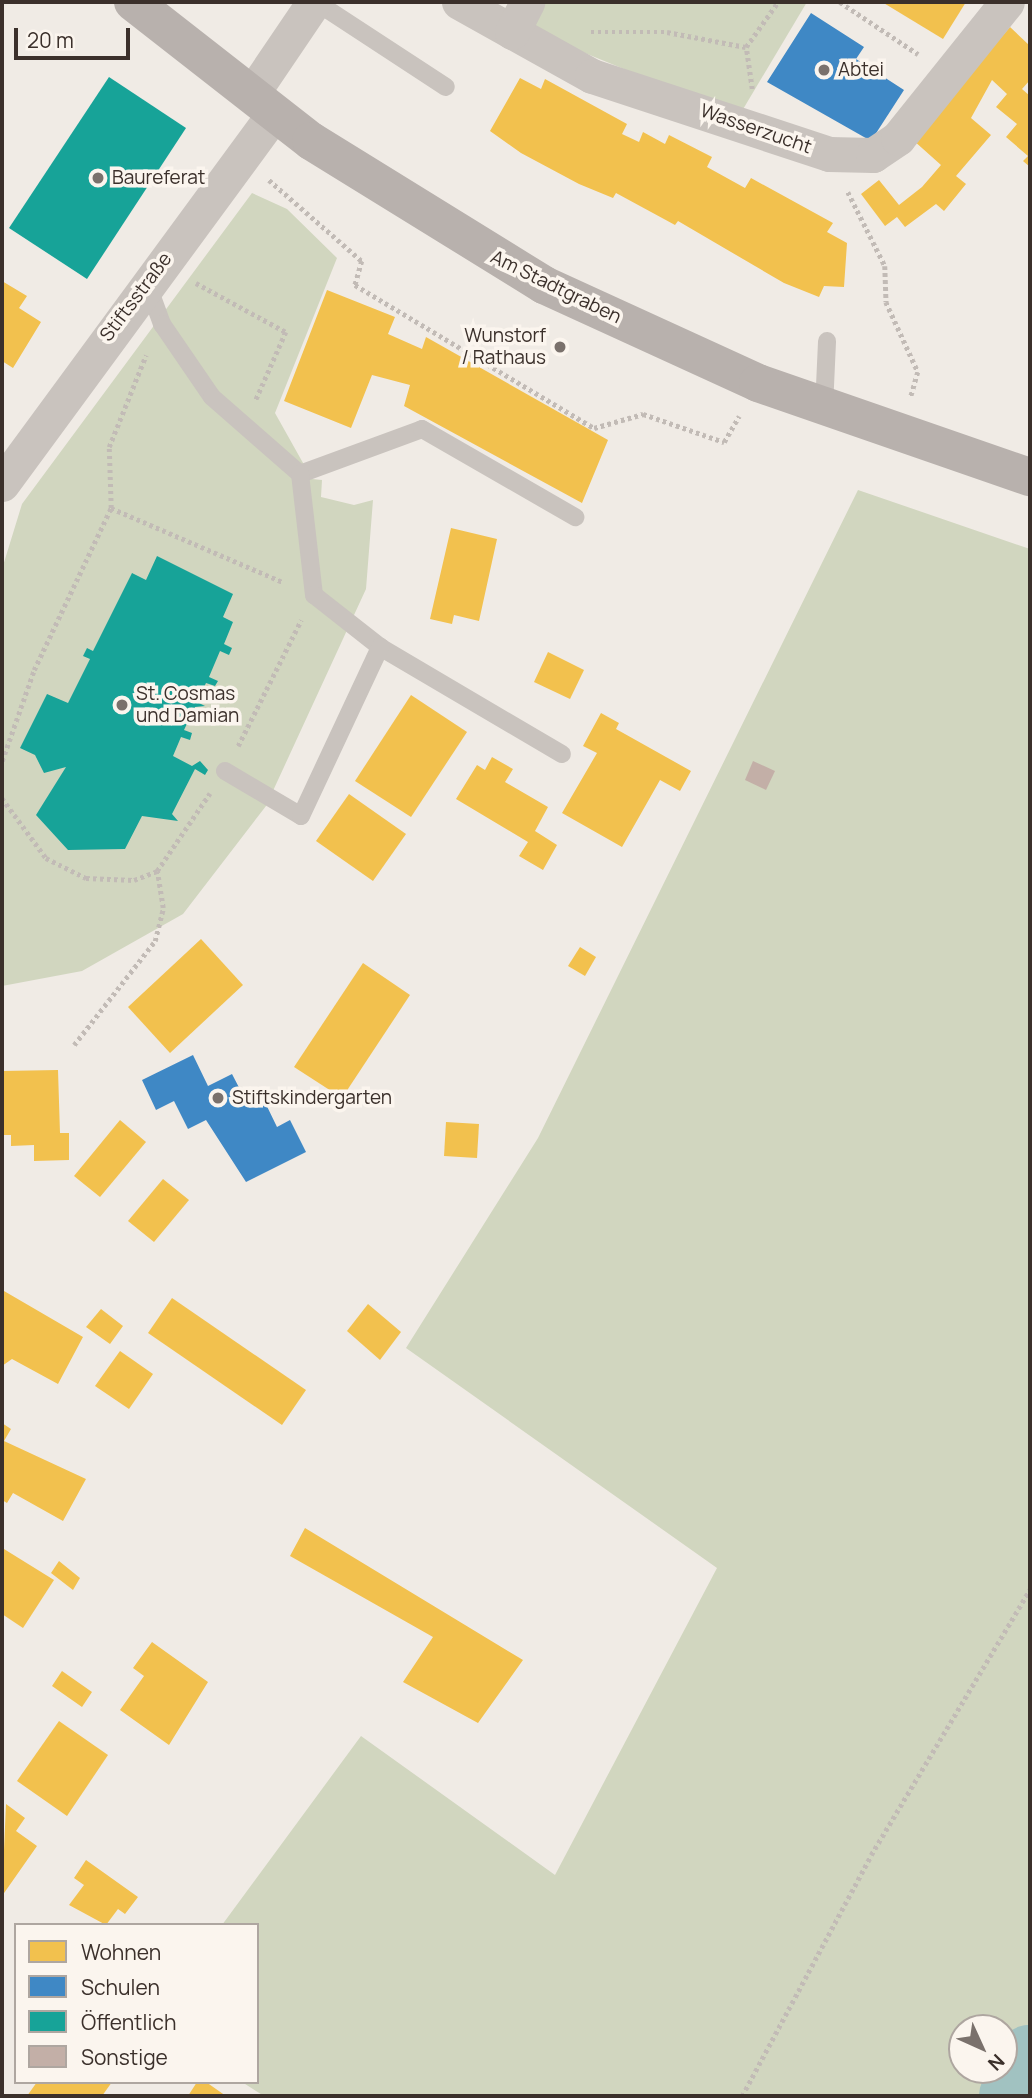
<!DOCTYPE html>
<html>
<head>
<meta charset="utf-8">
<style>
	body { margin:0 }
	#map { position:relative; width:1032px; height:2098px; overflow:hidden; background:#f0ebe5; font-family:Manrope,sans-serif }
	div>[style] { position:absolute }
	.green>* { inset:0; background:#d1d6bf }
	.homes>* { inset:0; background:#f2c14e }
	.schools>* { inset:0; background:#3f88c5 }
	.public>* { inset:0; background:#17a398 }
	.river>* { height:68px; margin:-34px; padding:0 34px; transform-origin:34px; border-radius:34px; background:#a1c2c1 }
	.building>* { inset:0; background:#c3afa7 }
	.path>* { height:4.5px; margin-top:-2.25px; transform-origin:0; background:repeating-linear-gradient(90deg,#c2bbb6 0 3.5px,transparent 0 7px) }
	.lane>* { height:18px; margin:-9px; padding:0 9px; transform-origin:9px; border-radius:9px; background:#c9c3be }
	.street>* { height:35px; margin:-17.5px; padding:0 17.5px; transform-origin:17.5px; border-radius:17.5px; background:#c9c3be }
	.primary>* { height:38px; margin:-19px; padding:0 19px; transform-origin:19px; border-radius:19px; background:#b8b1ad }
	.dots>* { width:19px; height:19px; translate:-50% -50%; box-sizing:border-box; border:4px solid #fbf5ee; border-radius:50% }
	span { translate:-50% -50%; white-space:nowrap; text-align:center; line-height:1.15; -webkit-text-stroke:7px #fbf5ee; paint-order:stroke }
	.poi-label { font-size:19px; color:#3b302b }
	.left { translate:0 -50%; text-align:left }
	.right { translate:-100% -50%; text-align:right }
	.street-label { font-size:19px; color:#3b302b }
	.frame { position:absolute; inset:0; border:4px solid #3b302b; pointer-events:none }
	.legend { position:absolute; left:14px; top:1923px; width:245px; height:161px; box-sizing:border-box; background:#fbf5ee; border:2px solid #aea6a0; margin:0; padding:9px 12px; list-style:none; font-size:21px; color:#3b302b }
	.legend li { display:flex; align-items:center; gap:14px; height:35px }
	.legend b { width:35px; border:2px solid #aea6a0 }
	.north { position:absolute; left:948px; top:2014px; width:70px; height:70px; box-sizing:border-box; background:#fbf5ee; border:2px solid #aea6a0; border-radius:50%; rotate:135deg; font-size:19px; font-weight:700; line-height:28px; text-align:center; color:#3b302b }
	.north::after { content:''; display:block; margin:auto; width:24px; height:32px; background:#7a716c; clip-path:polygon(50% 0,100% 100%,50% 72%,0 100%) }
	.scale { position:absolute; left:14px; top:28px; width:116px; height:32px; box-sizing:border-box; border:4px solid #3b302b; border-top:0; padding-left:9px; font-size:21px; line-height:24px; white-space:nowrap; color:#3b302b; -webkit-text-stroke:5px #fbf5ee; paint-order:stroke }
</style>
</head>
<body>
<div id="map">
	<div class="green">
		<i style="clip-path:polygon(541px 2px,807px 2px,739px 116px,526px 29px)"></i>
		<i style="clip-path:polygon(252px 193px,287px 209px,337px 258px,275px 413px,312px 479px,322px 480px,321px 497px,354px 505px,373px 500px,366px 589px,266px 806px,183px 914px,82px 971px,2px 986px,2px 569px,22px 504px)"></i>
		<i style="clip-path:polygon(evenodd,858px 490px,1030px 549px,1030px 2096px,264px 2096px,242px 2082px,257px 2082px,257px 1925px,222px 1925px,361px 1736px,555px 1875px,717px 1568px,406px 1348px,538px 1138px,858px 490px,962px 2028px,1004px 2028px,1004px 2070px,962px 2070px,962px 2028px)"></i>
	</div>
	<div class="homes">
		<i style="clip-path:polygon(882px 2px,966px 2px,943px 39px)"></i>
		<i style="clip-path:polygon(1010px 27px,1030px 46px,1030px 80px,1022px 89px,1030px 96px,1030px 167px,1023px 161px,1028px 156px,1006px 137px,1017px 124px,996px 107px,1007px 94px,992px 80px,971px 118px,991px 135px,956px 176px,966px 184px,944px 211px,936px 204px,905px 227px,897px 217px,885px 226px,861px 194px,879px 180px,899px 205px,922px 187px,941px 165px,913px 140px)"></i>
		<i style="clip-path:polygon(520px 78px,541px 89px,545px 79px,627px 124px,622px 134px,639px 142px,643px 132px,665px 144px,669px 135px,712px 157px,707px 167px,745px 188px,751px 178px,833px 223px,827px 232px,847px 243px,844px 287px,824px 286px,819px 297px,784px 283px,678px 221px,675px 225px,616px 193px,613px 198px,579px 184px,521px 153px,490px 131px)"></i>
		<i style="clip-path:polygon(2px 281px,27px 296px,19px 308px,41px 322px,13px 368px,2px 361px)"></i>
		<i style="clip-path:polygon(327px 290px,395px 317px,388px 334px,422px 349px,426px 337px,608px 440px,582px 503px,404px 406px,410px 385px,372px 375px,351px 428px,284px 401px)"></i>
		<i style="clip-path:polygon(451px 528px,497px 539px,479px 621px,454px 615px,452px 624px,430px 619px)"></i>
		<i style="clip-path:polygon(548px 652px,584px 670px,570px 699px,534px 682px)"></i>
		<i style="clip-path:polygon(411px 695px,467px 732px,411px 817px,355px 781px)"></i>
		<i style="clip-path:polygon(601px 713px,619px 723px,616px 729px,691px 771px,680px 791px,660px 780px,622px 847px,562px 813px,597px 753px,583px 746px)"></i>
		<i style="clip-path:polygon(492px 757px,513px 769px,505px 782px,548px 807px,535px 831px,557px 845px,543px 870px,519px 856px,528px 842px,456px 799px,477px 765px,485px 770px)"></i>
		<i style="clip-path:polygon(349px 794px,406px 834px,373px 881px,316px 841px)"></i>
		<i style="clip-path:polygon(201px 939px,243px 985px,170px 1053px,128px 1007px)"></i>
		<i style="clip-path:polygon(580px 947px,596px 957px,585px 976px,568px 966px)"></i>
		<i style="clip-path:polygon(363px 963px,410px 995px,342px 1098px,294px 1067px)"></i>
		<i style="clip-path:polygon(58px 1070px,60px 1133px,69px 1133px,69px 1160px,34px 1161px,34px 1145px,11px 1146px,11px 1135px,2px 1135px,2px 1071px)"></i>
		<i style="clip-path:polygon(120px 1120px,146px 1142px,100px 1197px,74px 1176px)"></i>
		<i style="clip-path:polygon(446px 1122px,479px 1124px,477px 1158px,444px 1156px)"></i>
		<i style="clip-path:polygon(163px 1179px,189px 1200px,154px 1242px,128px 1221px)"></i>
		<i style="clip-path:polygon(4px 1291px,83px 1337px,58px 1384px,12px 1359px,2px 1366px)"></i>
		<i style="clip-path:polygon(172px 1298px,306px 1390px,282px 1425px,148px 1333px)"></i>
		<i style="clip-path:polygon(368px 1304px,401px 1332px,380px 1360px,347px 1331px)"></i>
		<i style="clip-path:polygon(101px 1309px,123px 1326px,110px 1344px,86px 1327px)"></i>
		<i style="clip-path:polygon(120px 1351px,153px 1374px,129px 1409px,95px 1386px)"></i>
		<i style="clip-path:polygon(2px 1423px,11px 1429px,4px 1441px,86px 1479px,63px 1521px,13px 1493px,7px 1503px,2px 1500px)"></i>
		<i style="clip-path:polygon(305px 1528px,523px 1660px,478px 1723px,403px 1682px,433px 1637px,290px 1556px)"></i>
		<i style="clip-path:polygon(4px 1549px,54px 1580px,23px 1628px,2px 1614px)"></i>
		<i style="clip-path:polygon(59px 1561px,80px 1578px,73px 1590px,51px 1573px)"></i>
		<i style="clip-path:polygon(152px 1642px,208px 1682px,169px 1745px,120px 1710px,144px 1676px,133px 1668px)"></i>
		<i style="clip-path:polygon(62px 1671px,92px 1692px,82px 1707px,52px 1686px)"></i>
		<i style="clip-path:polygon(59px 1721px,108px 1755px,67px 1816px,17px 1781px)"></i>
		<i style="clip-path:polygon(6px 1804px,25px 1818px,16px 1831px,37px 1846px,2px 1896px)"></i>
		<i style="clip-path:polygon(86px 1860px,138px 1897px,125px 1914px,118px 1909px,106px 1925px,69px 1905px,84px 1885px,74px 1878px)"></i>
		<i style="clip-path:polygon(37px 2082px,112px 2082px,102px 2096px,27px 2096px)"></i>
		<i style="clip-path:polygon(197px 2082px,206px 2082px,226px 2096px,188px 2096px)"></i>
	</div>
	<div class="schools">
		<i style="clip-path:polygon(811px 13px,864px 47px,856px 59px,904px 90px,871px 141px,767px 82px)"></i>
		<i style="clip-path:polygon(193px 1055px,208px 1086px,232px 1074px,246px 1101px,261px 1094px,277px 1127px,290px 1120px,306px 1152px,246px 1182px,206px 1120px,188px 1129px,174px 1101px,156px 1110px,142px 1080px)"></i>
	</div>
	<div class="public">
		<i style="clip-path:polygon(109px 77px,186px 128px,87px 279px,9px 228px)"></i>
		<i style="clip-path:polygon(157px 556px,233px 594px,223px 617px,233px 622px,224px 644px,232px 648px,229px 655px,220px 651px,209px 677px,218px 681px,215px 686px,206px 683px,197px 702px,205px 706px,195px 707px,184px 730px,192px 733px,190px 740px,181px 737px,173px 756px,192px 766px,200px 761px,208px 770px,205px 775px,195px 769px,172px 814px,178px 821px,142px 816px,125px 849px,68px 850px,36px 815px,66px 767px,44px 773px,35px 755px,20px 748px,47px 694px,68px 703px,90px 659px,83px 656px,87px 648px,93px 651px,132px 573px,146px 580px)"></i>
	</div>
	<div class="river">
		<i style="left:1013px;top:2096px;width:41px;rotate:-65.3deg"></i>
	</div>
	<div class="building">
		<i style="clip-path:polygon(753px 761px,775px 771px,766px 790px,745px 780px)"></i>
	</div>
	<div class="path">
		<i style="left:840px;top:2px;width:94px;rotate:33.7deg"></i>
		<i style="left:591px;top:32px;width:76px"></i>
		<i style="left:667px;top:32px;width:80px;rotate:10.8deg"></i>
		<i style="left:752px;top:89px;width:42px;rotate:-98.1deg"></i>
		<i style="left:746px;top:47px;width:55px;rotate:-54.6deg"></i>
		<i style="left:269px;top:180px;width:123px;rotate:41.1deg"></i>
		<i style="left:362px;top:261px;width:25px;rotate:106deg"></i>
		<i style="left:355px;top:285px;width:279px;rotate:30.9deg"></i>
		<i style="left:594px;top:428px;width:51px;rotate:-15.9deg"></i>
		<i style="left:643px;top:414px;width:86px;rotate:19.1deg"></i>
		<i style="left:724px;top:442px;width:30px;rotate:-60deg"></i>
		<i style="left:848px;top:192px;width:83px;rotate:63.4deg"></i>
		<i style="left:885px;top:266px;width:36px;rotate:88deg"></i>
		<i style="left:886px;top:302px;width:77px;rotate:65.4deg"></i>
		<i style="left:918px;top:372px;width:26px;rotate:106deg"></i>
		<i style="left:196px;top:283px;width:102px;rotate:28.6deg"></i>
		<i style="left:286px;top:332px;width:74px;rotate:113.8deg"></i>
		<i style="left:111px;top:508px;width:187px;rotate:23.3deg"></i>
		<i style="left:238px;top:746px;width:141px;rotate:-63.4deg"></i>
		<i style="left:2px;top:761px;width:96px;rotate:-70.6deg"></i>
		<i style="left:34px;top:670px;width:179px;rotate:-64.6deg"></i>
		<i style="left:111px;top:508px;width:61px;rotate:-91.9deg"></i>
		<i style="left:109px;top:447px;width:99px;rotate:-68.1deg"></i>
		<i style="left:2px;top:798px;width:74px;rotate:53.7deg"></i>
		<i style="left:46px;top:858px;width:45px;rotate:26.6deg"></i>
		<i style="left:86px;top:878px;width:48px;rotate:2.4deg"></i>
		<i style="left:134px;top:880px;width:25px;rotate:-21deg"></i>
		<i style="left:157px;top:871px;width:94px;rotate:-55.8deg"></i>
		<i style="left:74px;top:1045px;width:132px;rotate:-52.1deg"></i>
		<i style="left:155px;top:941px;width:34px;rotate:-76deg"></i>
		<i style="left:163px;top:908px;width:37px;rotate:-99deg"></i>
		<i style="left:742px;top:2096px;width:273px;rotate:-61.8deg"></i>
		<i style="left:871px;top:1855px;width:310px;rotate:-59.1deg"></i>
	</div>
	<div class="lane">
		<i style="left:316px;top:2px;width:155px;rotate:33.2deg"></i>
		<i style="left:147px;top:283px;width:44px;rotate:69.9deg"></i>
		<i style="left:162px;top:324px;width:88px;rotate:55.6deg"></i>
		<i style="left:212px;top:397px;width:117px;rotate:41.2deg"></i>
		<i style="left:300px;top:474px;width:130px;rotate:-20.2deg"></i>
		<i style="left:422px;top:429px;width:177px;rotate:29.9deg"></i>
		<i style="left:824px;top:408px;width:67px;rotate:-87.4deg"></i>
		<i style="left:300px;top:474px;width:122px;rotate:83.4deg"></i>
		<i style="left:314px;top:595px;width:84px;rotate:38.2deg"></i>
		<i style="left:380px;top:647px;width:211px;rotate:30.5deg"></i>
		<i style="left:225px;top:771px;width:88px;rotate:30.6deg"></i>
		<i style="left:301px;top:816px;width:187px;rotate:-64.9deg"></i>
	</div>
	<div class="street">
		<i style="left:459px;top:2px;width:152px;rotate:29.1deg"></i>
		<i style="left:592px;top:76px;width:250px;rotate:18.2deg"></i>
		<i style="left:829px;top:154px;width:44px;rotate:1.3deg"></i>
		<i style="left:873px;top:155px;width:30px;rotate:-34deg"></i>
		<i style="left:898px;top:138px;width:174px;rotate:-51.3deg"></i>
		<i style="left:512px;top:32px;width:34px;rotate:-63deg"></i>
		<i style="left:251px;top:95px;width:112px;rotate:-55.9deg"></i>
		<i style="left:2px;top:484px;width:461px;rotate:-53.7deg"></i>
	</div>
	<div class="primary">
		<i style="left:133px;top:2px;width:226px;rotate:38deg"></i>
		<i style="left:311px;top:141px;width:274px;rotate:31.7deg"></i>
		<i style="left:544px;top:285px;width:235px;rotate:24.6deg"></i>
		<i style="left:758px;top:383px;width:288px;rotate:19.1deg"></i>
	</div>
	<div class="dots">
		<i style="left:824px;top:70px;background:#7a716c"></i>
		<i style="left:98px;top:178px;background:#7a716c"></i>
		<i style="left:560px;top:347px;background:#7a716c"></i>
		<i style="left:122px;top:705px;background:#7a716c"></i>
		<i style="left:218px;top:1098px;background:#7a716c"></i>
	</div>
	<div class="poi-label">
		<span class="left" style="left:838px;top:70px">Abtei</span>
		<span class="left" style="left:112px;top:178px">Baureferat</span>
		<span class="right" style="left:546px;top:347px">Wunstorf<br>/ Rathaus</span>
		<span class="left" style="left:136px;top:705px">St. Cosmas<br>und Damian</span>
		<span class="left" style="left:232px;top:1098px">Stiftskindergarten</span>
	</div>
	<div class="street-label">
		<span style="left:756px;top:129px;rotate:19deg">Wasserzucht</span>
		<span style="left:556px;top:287px;rotate:26deg">Am Stadtgraben</span>
		<span style="left:136px;top:297px;rotate:-53deg">Stiftsstraße</span>
	</div>
	<div class="frame"></div>
	<ul class="legend">
	<li><b style="height:19px;background:#f2c14e"></b>Wohnen</li>
	<li><b style="height:19px;background:#3f88c5"></b>Schulen</li>
	<li><b style="height:19px;background:#17a398"></b>Öffentlich</li>
	<li><b style="height:19px;background:#c3afa7"></b>Sonstige</li>
	</ul>
	<div class="north">N</div>
	<div class="scale">20 m</div>
</div>
</body>
</html>
